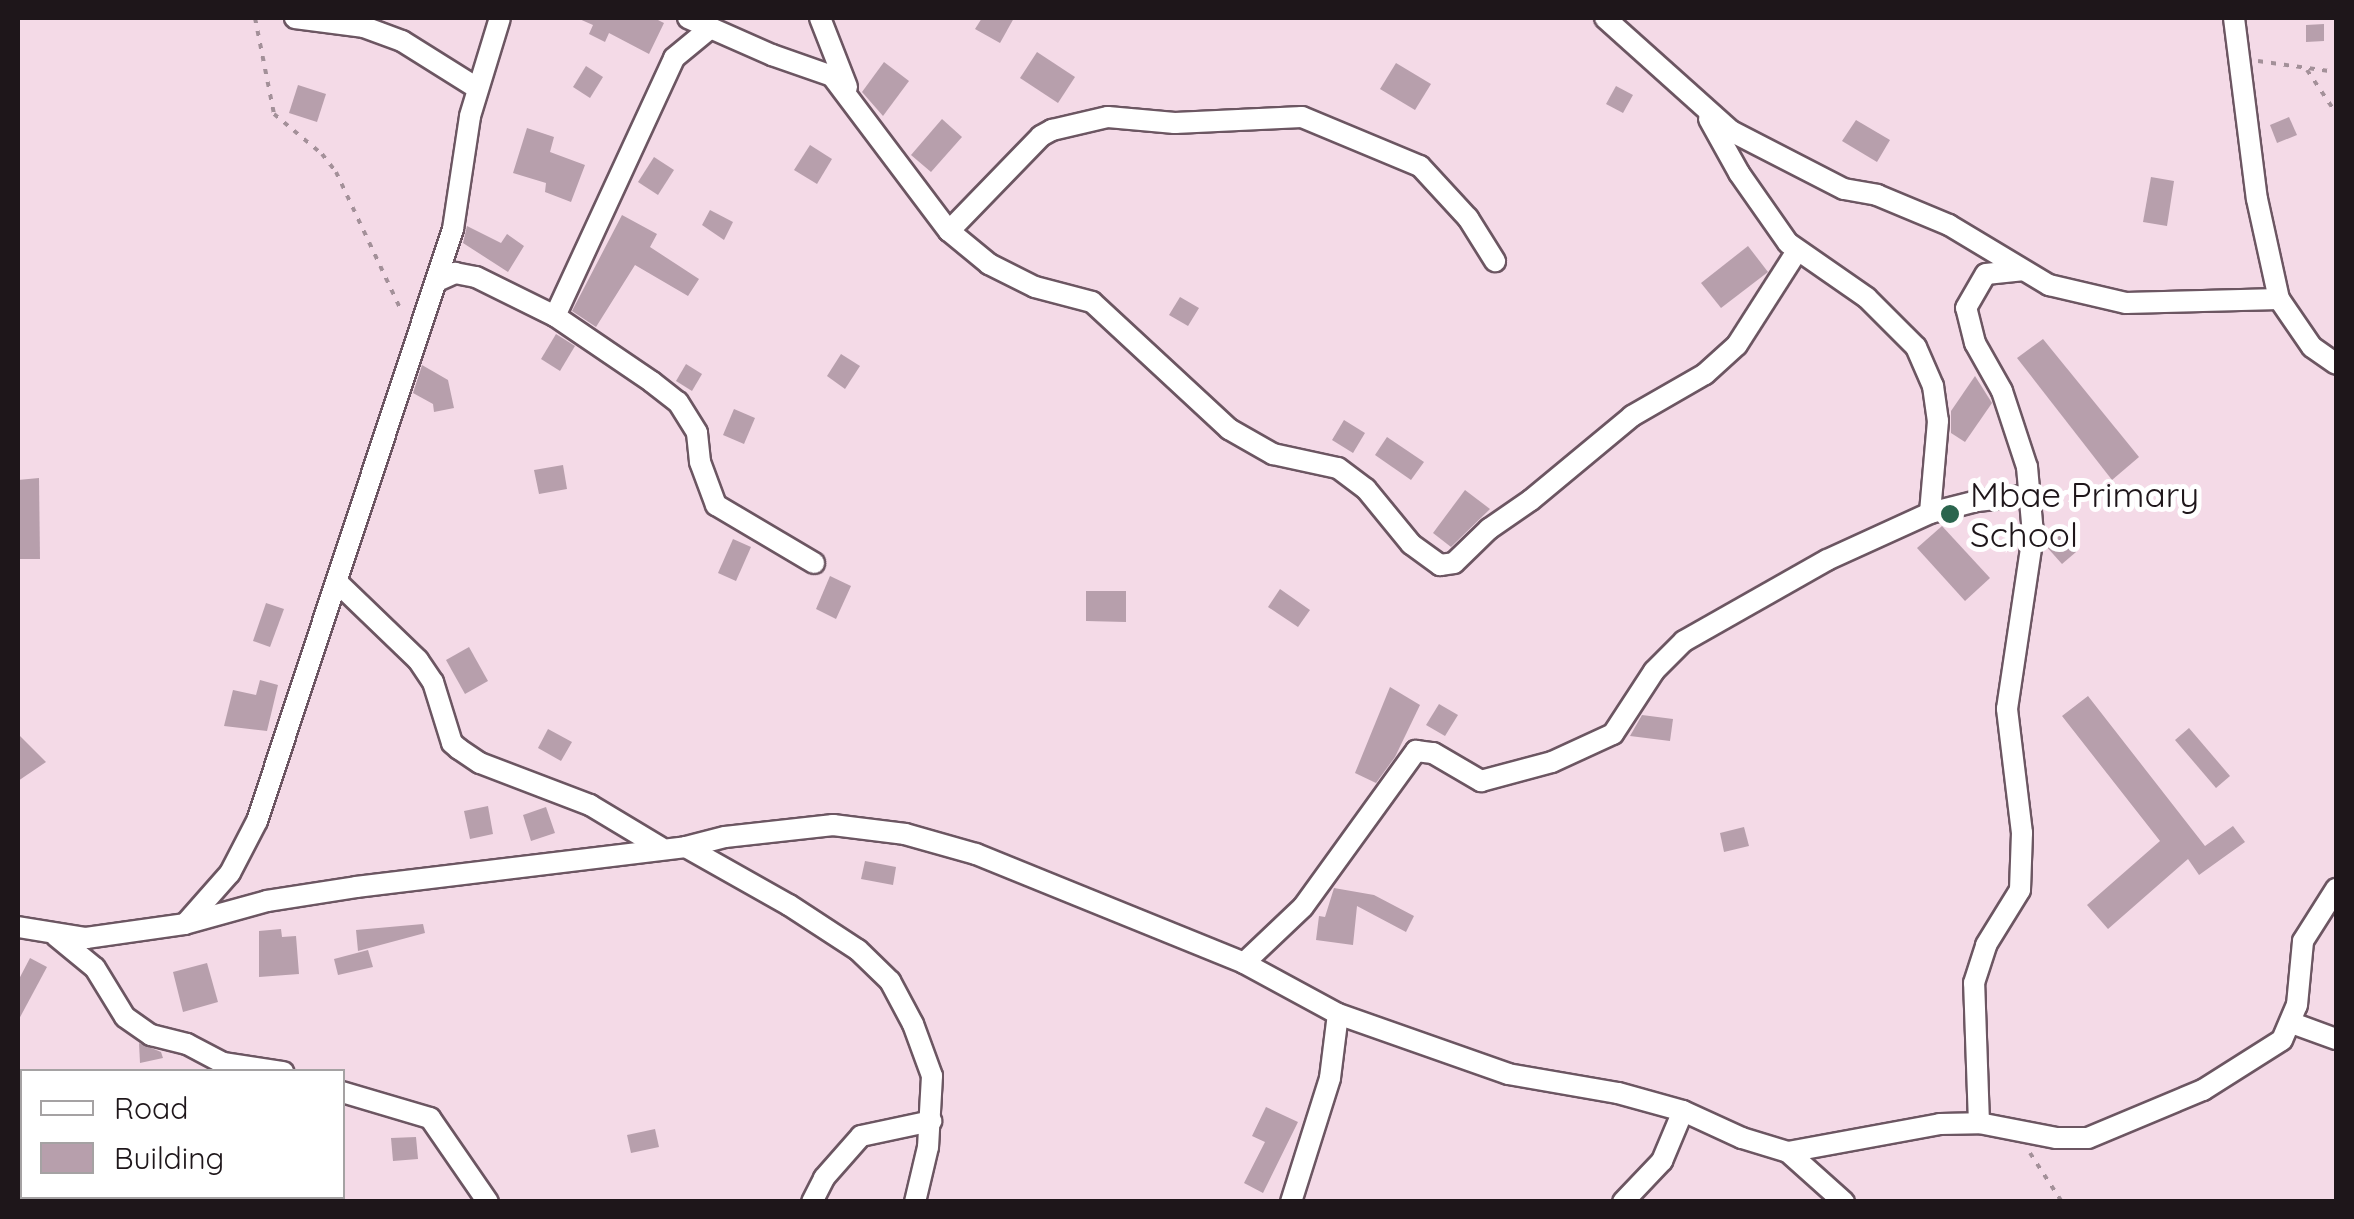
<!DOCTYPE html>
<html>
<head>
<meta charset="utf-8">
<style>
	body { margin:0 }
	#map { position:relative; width:2354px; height:1219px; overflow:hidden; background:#f4dae7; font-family:Quicksand,sans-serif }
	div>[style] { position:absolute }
	.building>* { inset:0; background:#b79fac }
	.path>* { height:4px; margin-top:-2px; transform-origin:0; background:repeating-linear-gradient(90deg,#a39099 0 5px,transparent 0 13px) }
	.roads { filter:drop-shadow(2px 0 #6c5662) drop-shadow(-2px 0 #6c5662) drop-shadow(0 2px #6c5662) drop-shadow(0 -2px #6c5662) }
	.minor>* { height:20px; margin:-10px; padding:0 10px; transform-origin:10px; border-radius:10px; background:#fff }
	.dots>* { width:28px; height:28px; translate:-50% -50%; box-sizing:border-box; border:5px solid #fff; border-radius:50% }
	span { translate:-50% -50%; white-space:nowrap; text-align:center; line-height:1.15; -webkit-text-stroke:10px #fff; paint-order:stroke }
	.poi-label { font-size:35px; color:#1e161a }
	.left { translate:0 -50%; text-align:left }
	.frame { position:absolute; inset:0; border:20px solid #1e161a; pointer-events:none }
	.legend { position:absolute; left:20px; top:1069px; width:325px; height:130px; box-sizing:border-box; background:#fff; border:2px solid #a5a2a3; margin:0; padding:12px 18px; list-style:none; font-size:30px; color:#1e161a }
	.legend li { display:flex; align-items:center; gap:20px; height:50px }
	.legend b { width:50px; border:2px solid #a5a2a3 }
</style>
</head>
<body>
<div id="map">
	<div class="building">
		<i style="clip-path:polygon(577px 18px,654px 18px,664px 23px,649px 54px,609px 33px,605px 42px,589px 34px,593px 25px)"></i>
		<i style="clip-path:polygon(982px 18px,1014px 18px,1000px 43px,975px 29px)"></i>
		<i style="clip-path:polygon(2324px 24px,2324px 41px,2306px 42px,2306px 25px)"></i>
		<i style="clip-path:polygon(1037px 52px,1075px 77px,1058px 103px,1020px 78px)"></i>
		<i style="clip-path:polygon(884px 62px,909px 81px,883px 116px,862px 92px)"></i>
		<i style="clip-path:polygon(1396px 63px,1431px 84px,1415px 110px,1380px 89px)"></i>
		<i style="clip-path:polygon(586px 66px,603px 77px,590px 98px,573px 87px)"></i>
		<i style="clip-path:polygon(298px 85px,326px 94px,317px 122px,289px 113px)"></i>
		<i style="clip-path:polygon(1616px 86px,1633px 95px,1623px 113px,1606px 104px)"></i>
		<i style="clip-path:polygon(2289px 117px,2297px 135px,2277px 143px,2270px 125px)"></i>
		<i style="clip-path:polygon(942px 119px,962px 137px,931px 172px,911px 155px)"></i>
		<i style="clip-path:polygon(1856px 120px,1890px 140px,1877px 162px,1842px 141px)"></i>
		<i style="clip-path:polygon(527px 128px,554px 137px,550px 152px,585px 165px,571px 202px,545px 192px,546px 183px,513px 173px)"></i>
		<i style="clip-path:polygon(810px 145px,832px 159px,817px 184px,794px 170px)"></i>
		<i style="clip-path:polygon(654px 157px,674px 170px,658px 195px,638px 182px)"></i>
		<i style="clip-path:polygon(2151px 177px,2174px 181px,2167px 226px,2143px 222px)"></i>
		<i style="clip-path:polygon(710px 210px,733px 222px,724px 240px,702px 225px)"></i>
		<i style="clip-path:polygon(622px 215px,657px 234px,650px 247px,699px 279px,688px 296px,635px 265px,596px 327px,572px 311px)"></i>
		<i style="clip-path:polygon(467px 226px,501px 243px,507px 234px,524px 246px,508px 272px,463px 243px)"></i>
		<i style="clip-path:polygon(1748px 246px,1768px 272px,1721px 308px,1701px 283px)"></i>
		<i style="clip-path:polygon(1180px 297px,1199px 308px,1188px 326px,1169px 315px)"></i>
		<i style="clip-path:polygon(556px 334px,575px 346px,560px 371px,541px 359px)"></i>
		<i style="clip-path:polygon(2043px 339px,2139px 457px,2112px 480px,2017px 358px)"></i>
		<i style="clip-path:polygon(841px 354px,860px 366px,845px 389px,827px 376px)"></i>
		<i style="clip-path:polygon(686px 364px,702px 374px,692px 391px,676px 381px)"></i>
		<i style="clip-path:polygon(422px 365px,448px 380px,454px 408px,434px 412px,433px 404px,413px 393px)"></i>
		<i style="clip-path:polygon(1975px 376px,1992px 403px,1965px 442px,1951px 433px,1951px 411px)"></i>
		<i style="clip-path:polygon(734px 409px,755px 418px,744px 444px,723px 435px)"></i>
		<i style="clip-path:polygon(1344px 420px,1365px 433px,1353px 453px,1332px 440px)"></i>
		<i style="clip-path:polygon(1387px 437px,1424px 462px,1411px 480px,1375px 455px)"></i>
		<i style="clip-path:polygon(563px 465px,567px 489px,539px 494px,534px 470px)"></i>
		<i style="clip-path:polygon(39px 478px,40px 559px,18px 559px,18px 480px)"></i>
		<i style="clip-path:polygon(1465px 490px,1490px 509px,1451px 547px,1433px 533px)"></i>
		<i style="clip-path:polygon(1942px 526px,1990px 578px,1965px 601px,1917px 548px)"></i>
		<i style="clip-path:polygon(2057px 529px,2076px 552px,2062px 564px,2045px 545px)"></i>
		<i style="clip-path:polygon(733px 539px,751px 547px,736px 581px,718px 573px)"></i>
		<i style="clip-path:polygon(830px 576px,851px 586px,836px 619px,816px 609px)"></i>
		<i style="clip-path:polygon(1280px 589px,1310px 610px,1298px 627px,1268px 607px)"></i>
		<i style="clip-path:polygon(1086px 591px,1126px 591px,1126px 622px,1086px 621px)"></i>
		<i style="clip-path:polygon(266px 603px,284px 609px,270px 647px,253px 641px)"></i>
		<i style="clip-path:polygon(469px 647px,488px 681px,465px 694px,446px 660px)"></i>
		<i style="clip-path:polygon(260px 680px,278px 685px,267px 731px,224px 726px,233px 690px,256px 695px)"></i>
		<i style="clip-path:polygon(1390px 687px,1420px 705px,1395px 757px,1376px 783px,1355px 773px)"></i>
		<i style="clip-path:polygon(2088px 696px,2205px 846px,2233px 826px,2245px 842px,2199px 875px,2188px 859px,2108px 929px,2087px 905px,2160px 841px,2062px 716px)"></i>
		<i style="clip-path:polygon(1439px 704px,1458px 715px,1445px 736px,1426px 725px)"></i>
		<i style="clip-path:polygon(1642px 715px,1673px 719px,1670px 741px,1630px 736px)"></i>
		<i style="clip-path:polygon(2189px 728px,2230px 776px,2216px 788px,2175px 740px)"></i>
		<i style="clip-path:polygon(548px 729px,572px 742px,561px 761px,538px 748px)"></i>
		<i style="clip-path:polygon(18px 734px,46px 762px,18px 781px)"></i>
		<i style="clip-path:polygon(488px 806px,493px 834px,470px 839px,464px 811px)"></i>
		<i style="clip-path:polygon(546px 807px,555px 833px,531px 841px,523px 815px)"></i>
		<i style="clip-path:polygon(1744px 827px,1749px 846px,1724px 852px,1720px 833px)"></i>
		<i style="clip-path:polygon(865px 861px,896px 867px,893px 885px,861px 879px)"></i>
		<i style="clip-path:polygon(1334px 888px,1374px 895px,1414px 916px,1406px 932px,1357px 906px,1353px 945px,1316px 940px,1319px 916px,1325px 917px)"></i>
		<i style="clip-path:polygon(423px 924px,425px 933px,358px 951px,356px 930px)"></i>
		<i style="clip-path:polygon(281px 929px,282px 937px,296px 936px,299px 974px,259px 977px,259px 931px)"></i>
		<i style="clip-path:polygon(368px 950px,373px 967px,338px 975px,334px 959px)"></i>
		<i style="clip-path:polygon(30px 958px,47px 967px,18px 1021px,18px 981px)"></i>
		<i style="clip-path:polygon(207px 963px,218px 1002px,183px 1012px,173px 972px)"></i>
		<i style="clip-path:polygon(139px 1043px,161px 1052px,163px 1058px,140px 1063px)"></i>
		<i style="clip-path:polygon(1266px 1107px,1298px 1122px,1263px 1193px,1244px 1183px,1265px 1142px,1252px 1136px)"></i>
		<i style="clip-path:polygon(655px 1129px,659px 1147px,631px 1153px,627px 1135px)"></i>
		<i style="clip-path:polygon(416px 1137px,418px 1159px,393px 1161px,391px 1138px)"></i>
	</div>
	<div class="path">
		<i style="left:255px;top:18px;width:98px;rotate:78.8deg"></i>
		<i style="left:274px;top:114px;width:62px;rotate:39.8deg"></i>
		<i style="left:322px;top:154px;width:23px;rotate:52deg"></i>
		<i style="left:336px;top:172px;width:155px;rotate:64.8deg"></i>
		<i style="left:2258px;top:61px;width:79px;rotate:8deg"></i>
		<i style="left:2307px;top:70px;width:52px;rotate:56deg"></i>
		<i style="left:2030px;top:1153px;width:59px;rotate:56.9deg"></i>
	</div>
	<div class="roads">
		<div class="minor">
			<i style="left:295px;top:18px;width:70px;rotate:7.4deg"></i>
			<i style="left:364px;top:27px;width:40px;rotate:20.2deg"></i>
			<i style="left:402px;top:41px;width:89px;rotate:32.1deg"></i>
			<i style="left:688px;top:18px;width:92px;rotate:23.8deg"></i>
			<i style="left:772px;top:55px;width:64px;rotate:19.3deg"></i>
			<i style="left:832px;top:76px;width:194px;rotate:53deg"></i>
			<i style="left:949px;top:231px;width:52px;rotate:39.5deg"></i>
			<i style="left:989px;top:264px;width:51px;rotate:26.6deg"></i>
			<i style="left:1035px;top:287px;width:59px;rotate:14.7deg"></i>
			<i style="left:1092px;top:302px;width:187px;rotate:42.8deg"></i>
			<i style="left:1229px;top:429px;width:51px;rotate:29.6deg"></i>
			<i style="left:1273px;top:454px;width:66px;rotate:12.2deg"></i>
			<i style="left:1338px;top:468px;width:35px;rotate:37deg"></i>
			<i style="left:1366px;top:489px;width:71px;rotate:50.7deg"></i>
			<i style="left:1411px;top:544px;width:36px;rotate:36deg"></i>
			<i style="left:1440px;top:565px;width:14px;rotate:-8deg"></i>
			<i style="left:1454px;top:563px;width:49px;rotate:-44.2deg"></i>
			<i style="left:1489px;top:529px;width:51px;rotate:-34.6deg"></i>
			<i style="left:1531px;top:500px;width:131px;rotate:-39.7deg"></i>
			<i style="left:1632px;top:416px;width:84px;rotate:-29.9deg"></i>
			<i style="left:1705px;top:374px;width:43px;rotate:-42.2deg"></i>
			<i style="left:1737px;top:345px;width:112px;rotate:-57.4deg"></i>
			<i style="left:820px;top:18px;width:74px;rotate:68.6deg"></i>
			<i style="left:1605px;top:18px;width:169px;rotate:41.9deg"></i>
			<i style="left:1731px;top:131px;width:127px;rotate:27.2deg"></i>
			<i style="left:1844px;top:189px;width:34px;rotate:10deg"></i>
			<i style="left:1877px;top:195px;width:78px;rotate:22.6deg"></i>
			<i style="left:1949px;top:225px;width:117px;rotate:31deg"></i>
			<i style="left:2049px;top:285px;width:79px;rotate:13.2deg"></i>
			<i style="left:2126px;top:303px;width:153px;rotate:-1.5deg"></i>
			<i style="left:2234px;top:18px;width:182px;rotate:82.8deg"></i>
			<i style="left:2257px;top:199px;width:102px;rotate:77.6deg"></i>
			<i style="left:2279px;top:299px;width:58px;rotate:55.5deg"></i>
			<i style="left:2312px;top:347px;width:29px;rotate:35deg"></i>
			<i style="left:1709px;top:119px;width:62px;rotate:60.9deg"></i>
			<i style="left:1739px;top:173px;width:85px;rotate:55deg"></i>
			<i style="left:1788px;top:243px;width:96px;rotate:34.8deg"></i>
			<i style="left:1867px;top:298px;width:69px;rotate:45deg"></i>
			<i style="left:1916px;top:347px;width:43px;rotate:66.4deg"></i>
			<i style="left:1933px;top:386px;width:35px;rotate:82deg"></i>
			<i style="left:1938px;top:421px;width:92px;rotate:95deg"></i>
			<i style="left:949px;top:231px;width:132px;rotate:-45.9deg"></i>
			<i style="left:1041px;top:136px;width:13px;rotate:-29deg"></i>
			<i style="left:1052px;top:130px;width:57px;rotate:-13.1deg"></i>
			<i style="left:1108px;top:117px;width:67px;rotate:5.1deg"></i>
			<i style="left:1175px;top:123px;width:127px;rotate:-2.7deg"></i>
			<i style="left:1302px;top:117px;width:128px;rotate:22.6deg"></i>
			<i style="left:1420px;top:166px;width:71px;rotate:47.3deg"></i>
			<i style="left:1468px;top:218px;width:51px;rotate:57.9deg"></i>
			<i style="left:437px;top:281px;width:20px;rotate:-24deg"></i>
			<i style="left:455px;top:273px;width:21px;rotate:11deg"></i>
			<i style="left:476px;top:277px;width:88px;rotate:26.3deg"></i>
			<i style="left:555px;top:316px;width:117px;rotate:34.2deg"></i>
			<i style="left:652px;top:382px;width:33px;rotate:38deg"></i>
			<i style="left:678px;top:402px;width:36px;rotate:58deg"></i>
			<i style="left:697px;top:433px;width:29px;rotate:84deg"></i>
			<i style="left:700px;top:462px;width:46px;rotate:69.6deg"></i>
			<i style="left:716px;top:505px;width:114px;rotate:30.6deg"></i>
			<i style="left:555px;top:316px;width:284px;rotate:-65.2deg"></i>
			<i style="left:674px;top:58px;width:44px;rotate:-39.5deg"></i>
			<i style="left:338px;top:583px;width:111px;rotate:43.9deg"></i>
			<i style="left:418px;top:660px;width:27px;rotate:56deg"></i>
			<i style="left:433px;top:682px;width:64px;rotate:72.7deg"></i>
			<i style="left:452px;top:743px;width:9px;rotate:41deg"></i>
			<i style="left:459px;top:749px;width:25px;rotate:34deg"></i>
			<i style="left:480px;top:763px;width:118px;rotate:20.9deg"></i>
			<i style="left:590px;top:805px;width:82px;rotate:31deg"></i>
			<i style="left:686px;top:847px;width:118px;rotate:29.4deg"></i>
			<i style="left:789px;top:905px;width:82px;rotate:33.1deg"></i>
			<i style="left:858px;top:950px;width:45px;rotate:44.1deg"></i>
			<i style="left:890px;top:981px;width:49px;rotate:61.9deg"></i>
			<i style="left:913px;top:1024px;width:55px;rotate:69.9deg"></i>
			<i style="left:932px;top:1076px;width:71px;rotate:93.2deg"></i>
			<i style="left:928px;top:1147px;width:57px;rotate:103.3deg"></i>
			<i style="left:185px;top:924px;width:68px;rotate:-48.6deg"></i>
			<i style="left:230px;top:873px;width:59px;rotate:-62.6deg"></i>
			<i style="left:257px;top:821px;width:624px;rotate:-71.68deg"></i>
			<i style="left:453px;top:229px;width:114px;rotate:-81.4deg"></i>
			<i style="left:470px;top:116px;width:102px;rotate:-73deg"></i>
			<i style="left:18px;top:927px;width:69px;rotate:9.2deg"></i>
			<i style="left:86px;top:938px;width:99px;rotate:-8.1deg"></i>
			<i style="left:184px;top:924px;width:86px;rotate:-15.5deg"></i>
			<i style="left:267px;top:901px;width:90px;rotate:-8.9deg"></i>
			<i style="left:356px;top:887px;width:332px;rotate:-6.9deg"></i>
			<i style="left:686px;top:847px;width:40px;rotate:-14.4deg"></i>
			<i style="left:725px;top:837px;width:109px;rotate:-6.3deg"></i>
			<i style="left:833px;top:825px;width:73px;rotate:7.1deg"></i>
			<i style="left:905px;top:834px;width:74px;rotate:15.7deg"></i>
			<i style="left:976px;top:854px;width:289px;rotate:22.1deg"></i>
			<i style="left:1244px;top:963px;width:107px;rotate:28.5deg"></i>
			<i style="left:1338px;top:1014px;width:180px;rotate:19.4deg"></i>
			<i style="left:1508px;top:1074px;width:112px;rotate:9.8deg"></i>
			<i style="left:1618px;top:1093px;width:67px;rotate:15.5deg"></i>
			<i style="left:1683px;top:1111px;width:65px;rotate:24.6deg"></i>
			<i style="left:1742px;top:1138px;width:48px;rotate:16.9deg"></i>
			<i style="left:1788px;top:1152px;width:155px;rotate:-10.4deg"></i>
			<i style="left:1940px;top:1124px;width:39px;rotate:-1deg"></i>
			<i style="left:1979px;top:1123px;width:78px;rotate:11deg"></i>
			<i style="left:2056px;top:1138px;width:32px"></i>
			<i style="left:2088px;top:1138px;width:125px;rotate:-22.7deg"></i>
			<i style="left:2203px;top:1090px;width:93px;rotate:-32.3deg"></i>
			<i style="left:2282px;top:1040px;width:38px;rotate:-67deg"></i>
			<i style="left:2297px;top:1005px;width:64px;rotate:-84.6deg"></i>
			<i style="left:2303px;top:941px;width:62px;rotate:-57.6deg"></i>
			<i style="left:56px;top:936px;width:50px;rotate:39.4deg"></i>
			<i style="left:95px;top:968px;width:57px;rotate:58.5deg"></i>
			<i style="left:125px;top:1017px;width:32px;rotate:35deg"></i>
			<i style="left:151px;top:1035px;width:37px;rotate:14deg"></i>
			<i style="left:187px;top:1044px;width:41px;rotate:27.8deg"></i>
			<i style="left:223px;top:1063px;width:61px;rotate:8.5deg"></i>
			<i style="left:1244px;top:963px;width:81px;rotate:-43.5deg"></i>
			<i style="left:1303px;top:907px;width:193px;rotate:-54.1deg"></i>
			<i style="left:1416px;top:751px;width:17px;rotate:7deg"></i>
			<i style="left:1433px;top:753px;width:56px;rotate:30.3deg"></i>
			<i style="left:1481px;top:781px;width:73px;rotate:-15deg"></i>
			<i style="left:1552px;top:762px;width:67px;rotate:-24.7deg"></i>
			<i style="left:1613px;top:734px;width:75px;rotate:-56.9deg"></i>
			<i style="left:1654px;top:671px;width:42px;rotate:-45deg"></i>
			<i style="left:1684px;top:641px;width:164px;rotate:-29.5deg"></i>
			<i style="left:1827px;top:560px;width:113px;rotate:-24.5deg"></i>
			<i style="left:1930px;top:513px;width:49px;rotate:-14.3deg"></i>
			<i style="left:1977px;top:501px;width:55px;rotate:-6.2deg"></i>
			<i style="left:2292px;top:1023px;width:47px;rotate:20deg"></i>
			<i style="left:342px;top:1092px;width:92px;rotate:16.5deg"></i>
			<i style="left:430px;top:1118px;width:102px;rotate:55.4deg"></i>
			<i style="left:1979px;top:1123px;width:140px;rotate:-92deg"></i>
			<i style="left:1974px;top:983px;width:40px;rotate:-72deg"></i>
			<i style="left:1986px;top:945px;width:65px;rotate:-58.3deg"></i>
			<i style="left:2020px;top:890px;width:57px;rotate:-88deg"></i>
			<i style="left:2022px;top:833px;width:125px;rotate:-96.9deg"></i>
			<i style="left:2007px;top:709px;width:177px;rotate:-81.5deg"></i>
			<i style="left:2033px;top:534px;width:67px;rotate:-95.1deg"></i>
			<i style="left:2027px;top:467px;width:80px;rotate:-108.2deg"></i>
			<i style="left:2002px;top:391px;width:55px;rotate:-119.4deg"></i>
			<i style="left:1975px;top:343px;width:36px;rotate:-104deg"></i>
			<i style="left:1966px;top:308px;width:39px;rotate:-60deg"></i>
			<i style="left:1986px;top:274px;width:36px;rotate:-6deg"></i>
			<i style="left:1788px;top:1152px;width:75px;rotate:41.8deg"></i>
			<i style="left:812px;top:1202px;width:27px;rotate:-63deg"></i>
			<i style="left:824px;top:1178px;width:56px;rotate:-48.6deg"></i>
			<i style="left:861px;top:1136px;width:72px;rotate:-12.1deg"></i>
			<i style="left:1291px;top:1202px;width:130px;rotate:-72.5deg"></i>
			<i style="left:1330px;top:1078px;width:64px;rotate:-82.9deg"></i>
			<i style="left:1623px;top:1202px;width:57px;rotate:-46.4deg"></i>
			<i style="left:1662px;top:1161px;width:54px;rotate:-67.2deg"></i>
		</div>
	</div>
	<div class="dots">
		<i style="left:1950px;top:514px;background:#2b654e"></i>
	</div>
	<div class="poi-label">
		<span class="left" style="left:1970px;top:514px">Mbae Primary<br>School</span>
	</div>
	<div class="frame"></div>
	<ul class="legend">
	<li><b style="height:12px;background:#fff"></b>Road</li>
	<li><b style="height:28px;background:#b79fac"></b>Building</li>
	</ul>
</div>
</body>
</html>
